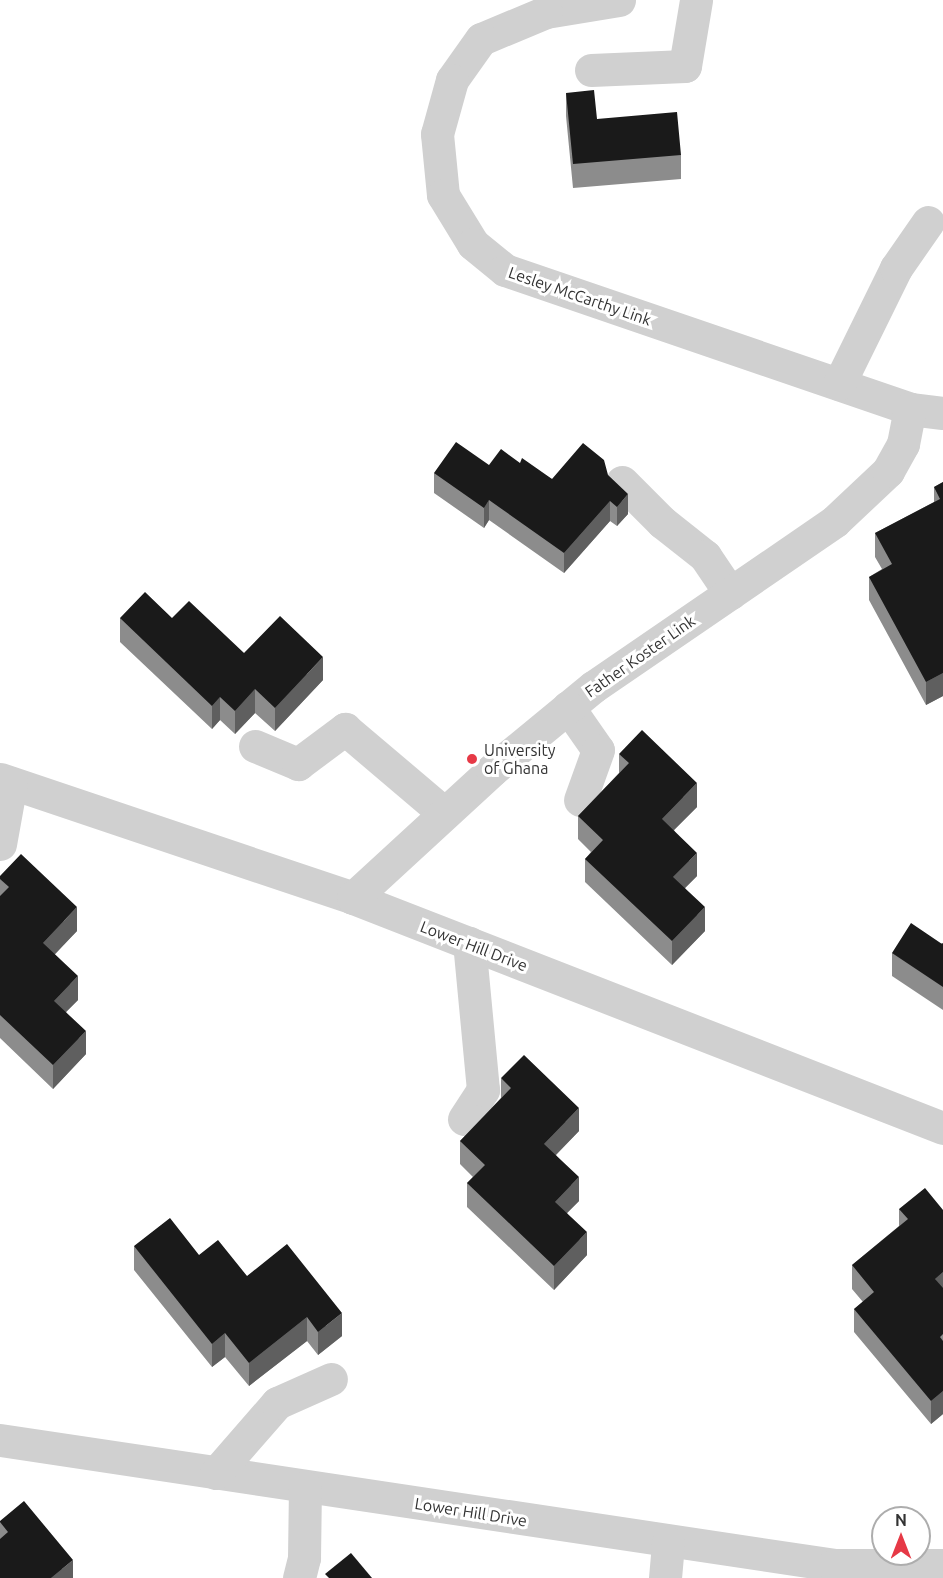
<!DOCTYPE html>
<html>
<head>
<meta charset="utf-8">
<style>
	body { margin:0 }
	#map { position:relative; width:943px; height:1578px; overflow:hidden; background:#fff; font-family:Ubuntu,sans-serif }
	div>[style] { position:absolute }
	.minor>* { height:33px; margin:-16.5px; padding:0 16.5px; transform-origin:16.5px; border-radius:16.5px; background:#d0d0d0 }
	.wall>* { inset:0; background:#8c8c8c }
	.shaded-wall>* { inset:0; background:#5f5f5f }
	.building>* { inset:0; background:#1a1a1a }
	.dots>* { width:16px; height:16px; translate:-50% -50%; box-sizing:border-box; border:3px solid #fff; border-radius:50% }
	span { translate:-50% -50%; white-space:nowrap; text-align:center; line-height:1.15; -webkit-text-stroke:6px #fff; paint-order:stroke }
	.street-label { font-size:16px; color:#333 }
	.poi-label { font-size:16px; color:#333 }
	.left { translate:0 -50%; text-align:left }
	.north { position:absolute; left:871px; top:1506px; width:60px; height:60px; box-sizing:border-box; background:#fff; border:2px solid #adadad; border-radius:50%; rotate:0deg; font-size:16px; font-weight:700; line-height:24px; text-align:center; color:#333 }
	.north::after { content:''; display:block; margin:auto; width:21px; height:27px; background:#e63946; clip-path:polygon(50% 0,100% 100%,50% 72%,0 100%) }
</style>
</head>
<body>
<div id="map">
	<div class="minor">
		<i style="left:619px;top:0;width:74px;rotate:170.7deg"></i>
		<i style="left:546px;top:12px;width:70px;rotate:157.4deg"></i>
		<i style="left:481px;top:39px;width:50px;rotate:125.3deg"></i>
		<i style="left:452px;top:80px;width:56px;rotate:105.5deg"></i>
		<i style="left:437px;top:134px;width:61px;rotate:84.4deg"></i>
		<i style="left:443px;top:195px;width:57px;rotate:58.5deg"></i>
		<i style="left:473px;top:244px;width:41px;rotate:39.1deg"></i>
		<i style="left:505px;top:270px;width:428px;rotate:18.9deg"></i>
		<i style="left:910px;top:409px;width:33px;rotate:7deg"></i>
		<i style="left:591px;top:70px;width:94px;rotate:-2.4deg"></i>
		<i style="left:685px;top:66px;width:67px;rotate:-80.5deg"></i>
		<i style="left:839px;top:384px;width:129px;rotate:-63.8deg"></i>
		<i style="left:896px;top:268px;width:56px;rotate:-55.2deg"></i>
		<i style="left:622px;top:482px;width:57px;rotate:45deg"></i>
		<i style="left:662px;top:522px;width:55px;rotate:38.3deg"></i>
		<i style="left:705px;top:556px;width:45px;rotate:56deg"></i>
		<i style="left:568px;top:707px;width:52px;rotate:55.1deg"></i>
		<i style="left:598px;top:750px;width:53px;rotate:109.8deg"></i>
		<i style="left:255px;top:746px;width:47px;rotate:22.7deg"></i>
		<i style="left:298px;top:764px;width:59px;rotate:-36.7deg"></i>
		<i style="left:345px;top:729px;width:130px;rotate:40.3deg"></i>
		<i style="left:0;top:779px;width:373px;rotate:18.6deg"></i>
		<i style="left:353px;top:898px;width:633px;rotate:21.3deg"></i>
		<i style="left:0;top:844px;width:62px;rotate:-79.8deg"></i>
		<i style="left:353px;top:898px;width:189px;rotate:-42.6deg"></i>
		<i style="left:492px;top:770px;width:131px;rotate:-39.4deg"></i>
		<i style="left:593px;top:687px;width:293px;rotate:-34.4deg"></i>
		<i style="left:835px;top:521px;width:73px;rotate:-43.3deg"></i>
		<i style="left:888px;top:471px;width:31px;rotate:-61deg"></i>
		<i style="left:903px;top:444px;width:36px;rotate:-79deg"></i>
		<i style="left:464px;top:1119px;width:35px;rotate:-57deg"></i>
		<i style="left:483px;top:1090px;width:148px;rotate:-95.4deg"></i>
		<i style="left:0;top:1440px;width:843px;rotate:8.52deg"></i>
		<i style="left:834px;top:1565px;width:109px"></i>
		<i style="left:216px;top:1473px;width:93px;rotate:-48.9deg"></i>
		<i style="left:277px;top:1403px;width:59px;rotate:-24deg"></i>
		<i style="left:299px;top:1578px;width:21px;rotate:-76deg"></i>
		<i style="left:304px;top:1558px;width:71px;rotate:-89.2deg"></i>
		<i style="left:665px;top:1578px;width:35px;rotate:-85deg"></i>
	</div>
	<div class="wall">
		<i style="clip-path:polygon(566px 93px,597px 119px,681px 155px,681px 179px,573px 188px,566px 116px)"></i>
		<i style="clip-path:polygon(520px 463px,552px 479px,608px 475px,628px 514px,617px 526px,610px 521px,564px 573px,489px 520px,484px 528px,434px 493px,434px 473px)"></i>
		<i style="clip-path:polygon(943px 482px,943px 696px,926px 705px,869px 600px,869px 577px,882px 569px,875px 557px,875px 533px,934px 502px,934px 487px)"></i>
		<i style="clip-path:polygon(120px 618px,172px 618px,244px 653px,323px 680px,275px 731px,255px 713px,235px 734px,220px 720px,212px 729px,120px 642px)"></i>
		<i style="clip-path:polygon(619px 754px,697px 807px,674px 830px,697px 876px,685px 888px,705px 931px,672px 965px,585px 882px,585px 859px,591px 852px,578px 839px,578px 816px,619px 773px)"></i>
		<i style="clip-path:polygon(0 876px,77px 931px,54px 954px,78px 1000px,66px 1012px,86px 1054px,53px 1089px,0 1038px)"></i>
		<i style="clip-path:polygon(943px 943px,943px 1010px,892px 976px,892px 953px)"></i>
		<i style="clip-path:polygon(501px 1078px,579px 1131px,556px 1155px,579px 1201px,567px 1213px,587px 1255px,554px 1290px,467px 1207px,467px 1183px,473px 1177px,460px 1164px,460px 1141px,501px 1098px)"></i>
		<i style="clip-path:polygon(899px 1209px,943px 1210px,943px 1414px,931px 1424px,854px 1332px,854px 1309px,863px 1302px,852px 1289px,852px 1265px,899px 1226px)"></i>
		<i style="clip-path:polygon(134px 1246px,199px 1255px,247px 1276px,342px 1336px,318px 1355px,307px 1341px,249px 1386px,225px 1357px,212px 1367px,134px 1270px)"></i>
		<i style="clip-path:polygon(0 1521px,73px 1578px,0 1578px)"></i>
	</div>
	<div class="shaded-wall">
		<i style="clip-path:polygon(628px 494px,628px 514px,617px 526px,617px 507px)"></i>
		<i style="clip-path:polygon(489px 500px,489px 520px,484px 528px,484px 508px)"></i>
		<i style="clip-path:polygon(610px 501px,610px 521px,564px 573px,564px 553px)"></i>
		<i style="clip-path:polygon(323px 657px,323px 680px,275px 731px,275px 708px)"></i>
		<i style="clip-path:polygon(943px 673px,943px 696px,926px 705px,926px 682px)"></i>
		<i style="clip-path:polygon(255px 689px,255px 713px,235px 734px,235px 711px)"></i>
		<i style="clip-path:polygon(220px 697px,220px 720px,212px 729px,212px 706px)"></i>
		<i style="clip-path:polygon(697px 783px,697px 807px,662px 842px,662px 819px)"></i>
		<i style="clip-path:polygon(697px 853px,697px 876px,673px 900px,673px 877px)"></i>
		<i style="clip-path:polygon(77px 907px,77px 931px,43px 967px,43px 943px)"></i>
		<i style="clip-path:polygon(705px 907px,705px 931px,672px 965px,672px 941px)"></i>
		<i style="clip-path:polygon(78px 976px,78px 1000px,54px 1024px,54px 1001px)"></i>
		<i style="clip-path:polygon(86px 1031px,86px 1054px,53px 1089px,53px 1065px)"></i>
		<i style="clip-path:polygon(579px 1108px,579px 1131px,544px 1167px,544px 1144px)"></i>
		<i style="clip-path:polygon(579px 1177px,579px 1201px,555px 1225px,555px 1202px)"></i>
		<i style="clip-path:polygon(587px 1232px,587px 1255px,554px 1290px,554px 1266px)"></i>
		<i style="clip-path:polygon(943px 1272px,943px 1295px,935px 1279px)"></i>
		<i style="clip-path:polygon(342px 1313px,342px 1336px,318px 1355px,318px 1332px)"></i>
		<i style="clip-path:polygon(307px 1317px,307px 1341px,249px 1386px,249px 1363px)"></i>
		<i style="clip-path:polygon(225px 1333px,225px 1357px,212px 1367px,212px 1344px)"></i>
		<i style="clip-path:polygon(943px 1391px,943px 1414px,931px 1424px,931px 1401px)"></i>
		<i style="clip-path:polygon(73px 1560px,73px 1578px,51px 1578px)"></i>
	</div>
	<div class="building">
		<i style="clip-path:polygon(594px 90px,597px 119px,677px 112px,681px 155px,573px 164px,566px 93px)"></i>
		<i style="clip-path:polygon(456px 442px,489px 465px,501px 449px,520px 463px,522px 458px,552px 479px,583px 443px,604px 460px,608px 475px,628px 494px,617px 507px,610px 501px,564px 553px,489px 500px,484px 508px,434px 473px)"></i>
		<i style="clip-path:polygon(943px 482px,943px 673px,926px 682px,869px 577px,892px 564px,875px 533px,940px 499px,934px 487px)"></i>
		<i style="clip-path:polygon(145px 592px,172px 618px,189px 601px,244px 653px,280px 616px,323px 657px,275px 708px,255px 689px,235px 711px,220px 697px,212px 706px,120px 618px)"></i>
		<i style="clip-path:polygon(642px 730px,697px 783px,662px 819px,697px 853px,673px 877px,705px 907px,672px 941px,585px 859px,603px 840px,578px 816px,629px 763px,619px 754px)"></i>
		<i style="clip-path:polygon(21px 854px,77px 907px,43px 943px,78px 976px,54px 1001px,86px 1031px,53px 1065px,0 1015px,0 896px,9px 887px,0 879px,0 876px)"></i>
		<i style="clip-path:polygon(911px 923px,942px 944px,943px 943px,943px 987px,892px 953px)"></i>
		<i style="clip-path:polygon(524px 1055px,579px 1108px,544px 1144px,579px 1177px,555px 1202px,587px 1232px,554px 1266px,467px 1183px,485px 1165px,460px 1141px,511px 1088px,501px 1078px)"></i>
		<i style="clip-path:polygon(925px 1188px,943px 1210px,943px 1272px,935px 1279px,943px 1288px,943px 1334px,940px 1337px,943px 1341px,943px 1391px,931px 1401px,854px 1309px,874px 1292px,852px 1265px,908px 1219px,899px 1209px)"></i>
		<i style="clip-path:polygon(170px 1218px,199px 1255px,218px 1240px,247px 1276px,287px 1244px,342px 1313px,318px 1332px,307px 1317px,249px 1363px,225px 1333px,212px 1344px,134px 1246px)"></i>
		<i style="clip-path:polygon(24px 1501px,73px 1560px,51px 1578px,0 1578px,0 1539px,8px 1532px,0 1522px,0 1521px)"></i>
		<i style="clip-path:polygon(351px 1553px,372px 1578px,329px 1578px,325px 1574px)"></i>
	</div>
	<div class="dots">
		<i style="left:472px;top:759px;background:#e63946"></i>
	</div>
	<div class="street-label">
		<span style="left:580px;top:296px;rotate:19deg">Lesley McCarthy Link</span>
		<span style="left:640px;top:656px;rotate:-35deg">Father Koster Link</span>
		<span style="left:474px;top:946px;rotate:21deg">Lower Hill Drive</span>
		<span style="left:471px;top:1512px;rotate:9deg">Lower Hill Drive</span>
	</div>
	<div class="poi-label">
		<span class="left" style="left:484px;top:759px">University<br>of Ghana</span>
	</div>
	<div class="north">N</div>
</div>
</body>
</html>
